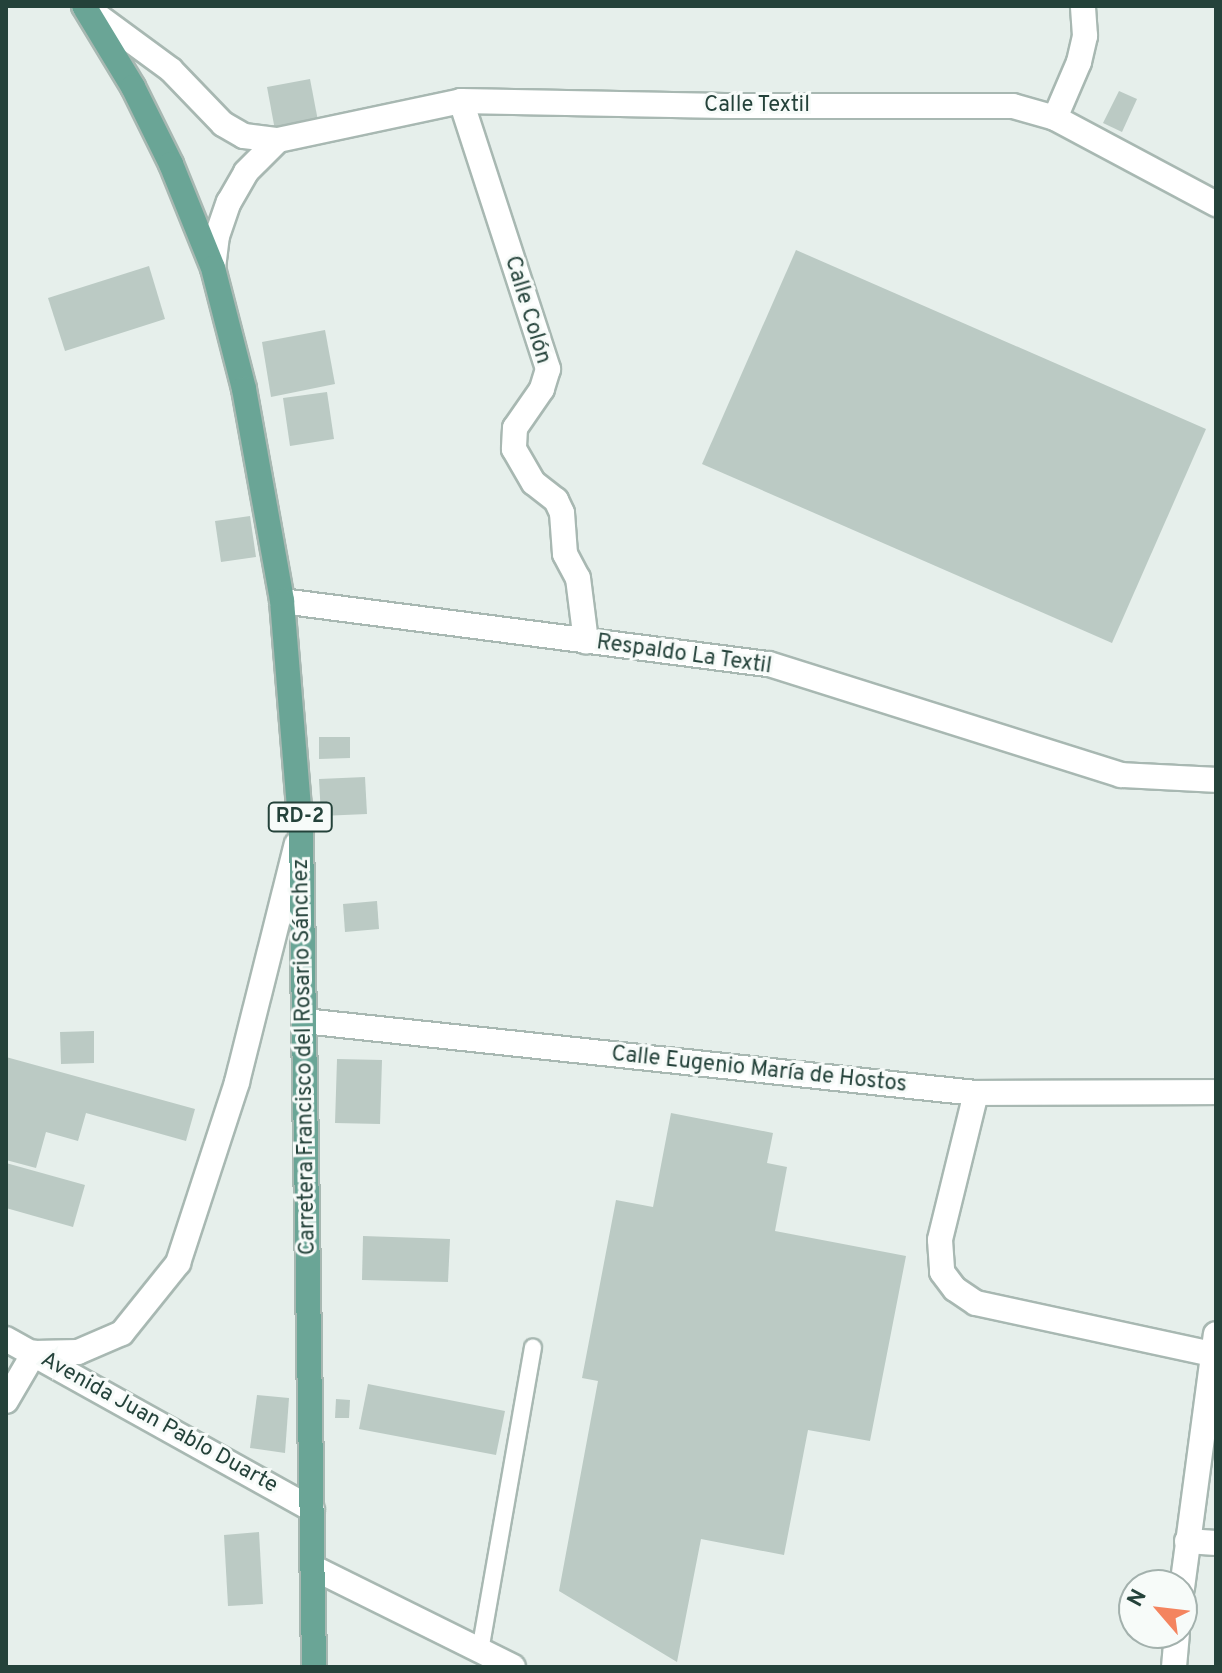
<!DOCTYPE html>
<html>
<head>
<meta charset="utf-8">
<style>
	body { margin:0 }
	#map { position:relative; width:1222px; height:1673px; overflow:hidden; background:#e6efeb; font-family:Overpass,sans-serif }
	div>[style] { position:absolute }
	.building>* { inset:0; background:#bbcac4 }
	.roads { filter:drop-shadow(2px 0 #a8b8b2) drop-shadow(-2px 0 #a8b8b2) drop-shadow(0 2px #a8b8b2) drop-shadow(0 -2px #a8b8b2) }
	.lane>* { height:16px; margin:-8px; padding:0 8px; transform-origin:8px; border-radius:8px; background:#fff }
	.street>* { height:24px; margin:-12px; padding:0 12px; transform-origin:12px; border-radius:12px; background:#fff }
	.secondary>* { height:24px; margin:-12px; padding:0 12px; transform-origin:12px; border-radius:12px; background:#fff }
	.primary>* { height:24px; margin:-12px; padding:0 12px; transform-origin:12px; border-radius:12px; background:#6aa596 }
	span { translate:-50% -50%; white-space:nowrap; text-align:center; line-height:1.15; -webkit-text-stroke:6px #f7fbf9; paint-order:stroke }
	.shield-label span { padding:2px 6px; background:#f7fbf9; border:2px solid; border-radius:6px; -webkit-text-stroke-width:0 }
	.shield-label { font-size:20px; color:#24423a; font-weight:700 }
	.street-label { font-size:22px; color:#24423a }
	.frame { position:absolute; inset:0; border:8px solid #24423a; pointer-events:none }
	.north { position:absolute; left:1118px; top:1569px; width:80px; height:80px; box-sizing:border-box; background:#f7fbf9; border:2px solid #a3b1ad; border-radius:50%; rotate:298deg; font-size:22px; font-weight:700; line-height:32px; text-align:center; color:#24423a }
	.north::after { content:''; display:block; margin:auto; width:28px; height:36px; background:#f4845f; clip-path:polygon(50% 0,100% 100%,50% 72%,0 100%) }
</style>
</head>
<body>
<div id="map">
	<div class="building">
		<i style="clip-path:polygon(310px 79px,318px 121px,275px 130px,267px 87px)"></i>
		<i style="clip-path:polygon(1119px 91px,1137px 99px,1122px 132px,1103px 123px)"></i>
		<i style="clip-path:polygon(796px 250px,1206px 429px,1112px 643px,702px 464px)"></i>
		<i style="clip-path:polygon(149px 266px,165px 319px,65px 351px,48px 298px)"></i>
		<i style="clip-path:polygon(325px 330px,335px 384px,271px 397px,262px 342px)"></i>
		<i style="clip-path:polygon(327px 392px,334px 439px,290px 446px,283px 398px)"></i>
		<i style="clip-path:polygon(250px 516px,256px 557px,221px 562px,215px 521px)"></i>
		<i style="clip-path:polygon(319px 737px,350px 737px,350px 758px,319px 759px)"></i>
		<i style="clip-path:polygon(365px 777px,367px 814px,321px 816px,319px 779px)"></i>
		<i style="clip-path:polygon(377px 901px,379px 929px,345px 932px,343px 904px)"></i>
		<i style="clip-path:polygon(94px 1031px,94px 1063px,61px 1064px,60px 1032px)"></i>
		<i style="clip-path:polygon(6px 1057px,195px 1109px,186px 1141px,86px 1113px,78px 1141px,46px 1132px,36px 1168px,6px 1160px)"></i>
		<i style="clip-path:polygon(337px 1059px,382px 1060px,380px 1124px,335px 1123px)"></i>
		<i style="clip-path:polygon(671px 1113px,773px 1133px,767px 1163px,787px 1167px,775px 1231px,906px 1256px,870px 1441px,808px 1430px,784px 1555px,701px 1539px,677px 1662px,559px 1591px,598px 1381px,582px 1378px,616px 1200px,653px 1207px)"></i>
		<i style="clip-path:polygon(6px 1163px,85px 1185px,73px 1227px,6px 1208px)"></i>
		<i style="clip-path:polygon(363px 1236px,450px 1239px,448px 1282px,362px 1280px)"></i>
		<i style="clip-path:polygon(368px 1384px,505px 1411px,496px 1455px,359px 1429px)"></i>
		<i style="clip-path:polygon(257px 1395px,289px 1398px,285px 1453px,250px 1448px)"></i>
		<i style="clip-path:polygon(336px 1399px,350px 1400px,349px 1418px,335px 1418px)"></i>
		<i style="clip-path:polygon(259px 1532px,263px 1604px,228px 1606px,224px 1535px)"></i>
	</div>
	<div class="roads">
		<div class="lane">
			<i style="left:480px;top:1651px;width:308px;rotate:-80.1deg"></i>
		</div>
		<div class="street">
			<i style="left:84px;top:6px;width:108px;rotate:36.3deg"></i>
			<i style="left:171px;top:70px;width:75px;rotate:46.1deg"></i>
			<i style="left:223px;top:124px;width:24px;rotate:30deg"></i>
			<i style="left:244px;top:136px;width:34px;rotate:7deg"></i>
			<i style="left:461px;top:101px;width:282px;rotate:72deg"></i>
			<i style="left:548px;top:369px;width:21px;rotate:107deg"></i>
			<i style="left:542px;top:389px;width:47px;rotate:124.7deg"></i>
			<i style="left:515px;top:428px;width:21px;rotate:93deg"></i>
			<i style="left:514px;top:449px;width:39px;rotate:60deg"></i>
			<i style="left:534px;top:483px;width:28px;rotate:38deg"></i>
			<i style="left:556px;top:500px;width:14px;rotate:65deg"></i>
			<i style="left:562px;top:513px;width:41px;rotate:85.8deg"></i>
			<i style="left:565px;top:554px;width:27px;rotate:62deg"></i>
			<i style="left:578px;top:578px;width:64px;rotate:82.8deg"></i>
			<i style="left:1055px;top:118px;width:61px;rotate:-66.8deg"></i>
			<i style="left:1079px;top:62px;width:27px;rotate:-77deg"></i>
			<i style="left:1085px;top:36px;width:30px;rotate:-94deg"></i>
			<i style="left:213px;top:268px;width:32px;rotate:-83deg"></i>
			<i style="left:217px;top:236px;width:36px;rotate:-71deg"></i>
			<i style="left:229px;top:202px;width:34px;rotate:-60deg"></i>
			<i style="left:246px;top:172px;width:45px;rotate:-45deg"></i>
			<i style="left:278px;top:140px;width:187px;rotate:-12deg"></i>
			<i style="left:461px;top:101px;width:264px;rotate:1.1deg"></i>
			<i style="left:725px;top:106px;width:288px"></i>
			<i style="left:1013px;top:106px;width:44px;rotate:15.9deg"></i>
			<i style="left:1055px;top:118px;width:183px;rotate:28.1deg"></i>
			<i style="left:282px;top:601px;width:491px;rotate:7.4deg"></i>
			<i style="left:769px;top:664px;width:369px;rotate:17.5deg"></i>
			<i style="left:1121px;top:775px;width:95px;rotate:3deg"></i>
			<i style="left:304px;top:1021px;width:676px;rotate:6.12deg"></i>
			<i style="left:976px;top:1093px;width:240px;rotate:-0.2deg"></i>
			<i style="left:976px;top:1093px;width:151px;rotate:103.8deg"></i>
			<i style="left:940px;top:1240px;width:32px;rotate:86deg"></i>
			<i style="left:942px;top:1272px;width:21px;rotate:53deg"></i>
			<i style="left:955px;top:1289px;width:25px;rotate:34deg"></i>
			<i style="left:976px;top:1303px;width:240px;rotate:12.2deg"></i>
			<i style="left:6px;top:1401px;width:56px;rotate:-59.7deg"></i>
			<i style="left:34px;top:1353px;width:44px;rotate:-1.3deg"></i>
			<i style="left:78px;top:1352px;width:48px;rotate:-23.4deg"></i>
			<i style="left:122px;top:1333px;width:90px;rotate:-51.3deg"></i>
			<i style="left:178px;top:1263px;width:190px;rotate:-71.9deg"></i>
			<i style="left:237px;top:1082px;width:245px;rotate:-75.9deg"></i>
			<i style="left:1187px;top:1541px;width:29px;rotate:4deg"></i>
			<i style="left:1182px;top:1588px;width:256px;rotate:-82.4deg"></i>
			<i style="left:1174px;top:1667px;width:34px;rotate:-85deg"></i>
		</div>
		<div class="secondary">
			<i style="left:6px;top:1339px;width:350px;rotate:29.1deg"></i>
			<i style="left:314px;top:1568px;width:222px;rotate:26.4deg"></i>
		</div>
		<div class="primary">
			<i style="left:84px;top:6px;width:95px;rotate:58.8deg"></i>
			<i style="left:133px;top:87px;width:86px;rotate:63.7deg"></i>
			<i style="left:171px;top:164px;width:112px;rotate:68deg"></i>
			<i style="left:213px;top:268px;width:125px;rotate:75.6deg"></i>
			<i style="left:244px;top:389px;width:215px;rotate:79.8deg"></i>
			<i style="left:282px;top:601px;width:230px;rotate:85.3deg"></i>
			<i style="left:301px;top:830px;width:837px;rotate:89.11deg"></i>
		</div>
	</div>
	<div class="shield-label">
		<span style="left:300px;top:817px">RD-2</span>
	</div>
	<div class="street-label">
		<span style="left:757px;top:106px">Calle Textil</span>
		<span style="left:527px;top:310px;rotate:73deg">Calle Colón</span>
		<span style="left:684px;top:655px;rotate:8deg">Respaldo La Textil</span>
		<span style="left:305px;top:1057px;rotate:-91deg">Carretera Francisco del Rosario Sánchez</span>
		<span style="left:759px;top:1070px;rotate:6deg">Calle Eugenio María de Hostos</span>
		<span style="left:159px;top:1423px;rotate:29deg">Avenida Juan Pablo Duarte</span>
	</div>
	<div class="frame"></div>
	<div class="north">N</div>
</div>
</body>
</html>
